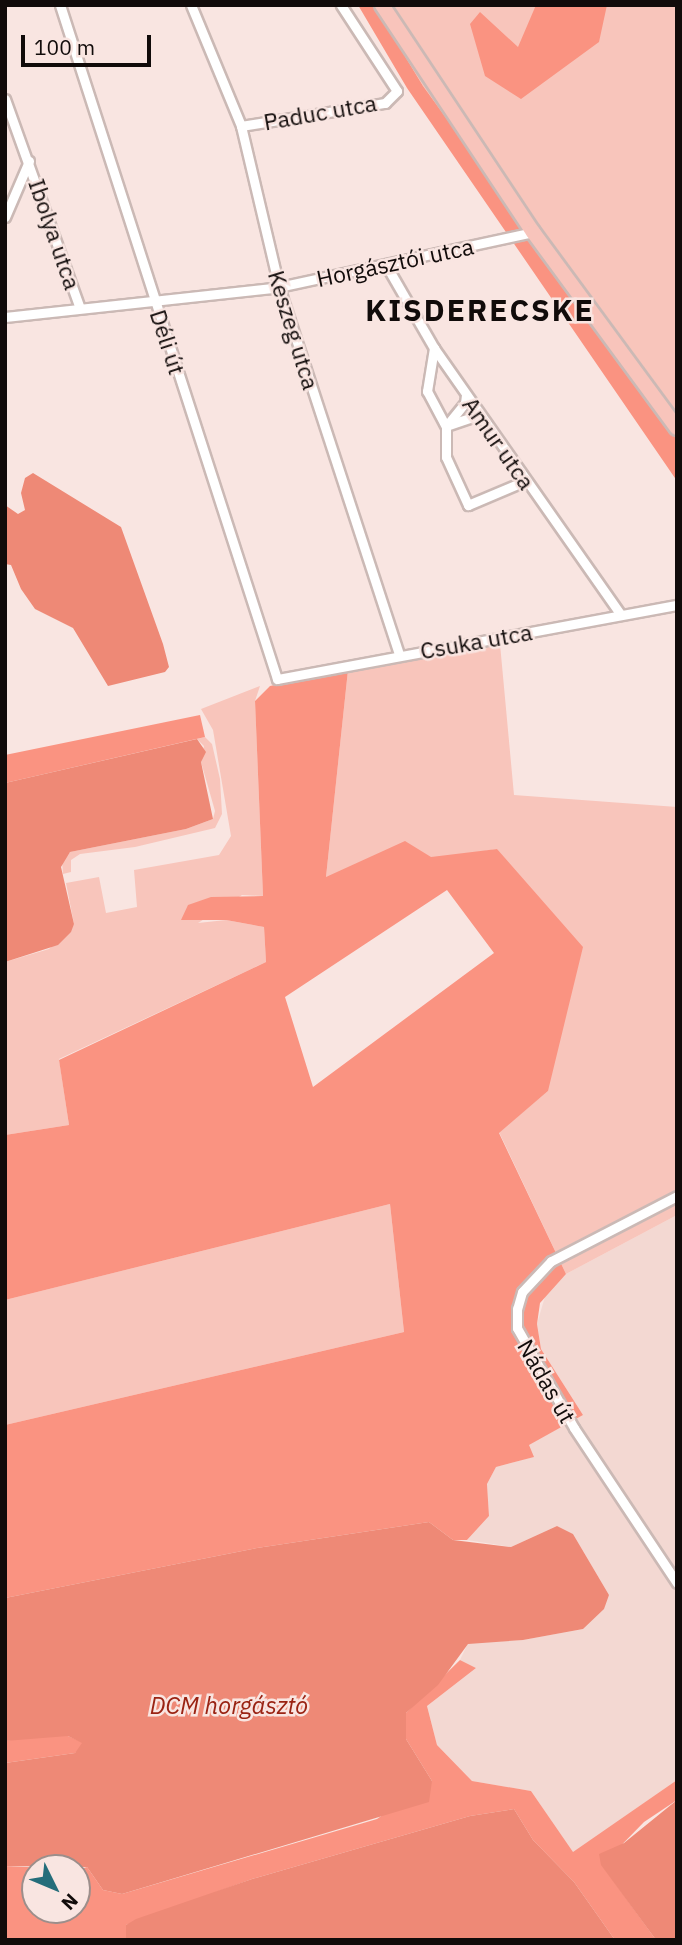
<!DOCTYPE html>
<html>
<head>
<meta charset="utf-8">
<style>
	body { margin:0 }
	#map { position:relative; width:682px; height:1945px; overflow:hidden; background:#f9e5e1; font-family:"IBM Plex Sans",sans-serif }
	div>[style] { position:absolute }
	.built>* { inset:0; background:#f3d8d2 }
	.green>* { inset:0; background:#f8c5bb }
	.forest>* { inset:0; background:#fa9381 }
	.water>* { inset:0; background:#ee8976 }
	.roads { filter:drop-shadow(2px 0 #cbb9b5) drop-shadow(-2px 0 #cbb9b5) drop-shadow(0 2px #cbb9b5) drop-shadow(0 -2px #cbb9b5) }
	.minor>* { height:9px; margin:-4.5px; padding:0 4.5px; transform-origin:4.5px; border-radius:4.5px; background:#fff }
	.primary>* { height:14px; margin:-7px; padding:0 7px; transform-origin:7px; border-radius:7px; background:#f8c4bb }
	span { translate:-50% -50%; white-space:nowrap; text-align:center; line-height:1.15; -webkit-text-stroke:5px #f9e5e1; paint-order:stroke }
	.street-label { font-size:23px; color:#110b0a }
	.water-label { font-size:24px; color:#9a2313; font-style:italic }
	.district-label { font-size:30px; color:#110b0a; font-weight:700; letter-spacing:2px }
	.frame { position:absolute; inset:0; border:7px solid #110b0a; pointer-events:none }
	.north { position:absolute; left:21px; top:1854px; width:70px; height:70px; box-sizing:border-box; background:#f9e5e1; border:2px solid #9c8e8b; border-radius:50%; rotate:133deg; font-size:19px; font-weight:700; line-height:28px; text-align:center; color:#110b0a }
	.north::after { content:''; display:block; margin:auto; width:24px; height:32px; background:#256d7a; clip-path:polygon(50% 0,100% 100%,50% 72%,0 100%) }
	.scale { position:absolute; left:21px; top:35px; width:130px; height:32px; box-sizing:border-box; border:4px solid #110b0a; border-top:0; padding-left:9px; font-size:21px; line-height:24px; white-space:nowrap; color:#110b0a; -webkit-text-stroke:5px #f9e5e1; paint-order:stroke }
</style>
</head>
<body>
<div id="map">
	<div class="built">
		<i style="clip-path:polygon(677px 1215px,677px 1780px,573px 1853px,531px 1791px,472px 1781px,437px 1745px,427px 1706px,476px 1668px,460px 1660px,468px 1643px,523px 1640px,583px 1629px,609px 1595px,573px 1534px,557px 1526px,511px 1547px,467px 1540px,489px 1516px,487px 1484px,496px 1467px,533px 1457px,528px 1445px,583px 1415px,541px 1349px,537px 1324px,546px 1293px,566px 1274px)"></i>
	</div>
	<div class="green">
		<i style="clip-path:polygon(374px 5px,677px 5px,677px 440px,423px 86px)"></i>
		<i style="clip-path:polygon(500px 644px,514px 795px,677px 807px,677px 1215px,566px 1274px,499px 1132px,548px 1091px,497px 849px,326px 877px,348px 670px)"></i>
		<i style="clip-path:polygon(260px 686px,255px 701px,263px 896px,242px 895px,198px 923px,226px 920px,264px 927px,266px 962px,59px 1059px,69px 1125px,5px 1135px,5px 962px,49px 949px,74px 924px,66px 883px,99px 877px,106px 913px,137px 907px,134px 870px,219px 855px,231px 836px,213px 730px,201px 709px)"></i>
		<i style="clip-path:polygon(205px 737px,212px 744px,220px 779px,222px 814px,215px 828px,135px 847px,80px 854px,71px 860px,71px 872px,63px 874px,62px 862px,70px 852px,186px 829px,213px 819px,215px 811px,201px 762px,204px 746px,197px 739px)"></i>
		<i style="clip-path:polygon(390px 1204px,404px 1332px,5px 1425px,5px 1300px)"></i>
	</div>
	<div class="forest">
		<i style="clip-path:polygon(358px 5px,374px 5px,423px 86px,644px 391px,677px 440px,677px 481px,407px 88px)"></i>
		<i style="clip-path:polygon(536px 5px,607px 5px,599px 42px,521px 99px,485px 76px,470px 24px,480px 12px,518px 47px)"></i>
		<i style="clip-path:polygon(evenodd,348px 670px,326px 877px,405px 841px,431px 857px,497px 849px,583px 947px,548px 1091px,499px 1133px,566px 1274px,540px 1303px,537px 1324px,541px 1349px,583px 1415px,529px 1445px,534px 1457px,496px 1467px,487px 1484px,489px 1516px,467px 1540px,453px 1540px,429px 1522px,257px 1548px,5px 1598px,5px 1425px,404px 1332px,390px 1204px,5px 1300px,5px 1135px,69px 1125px,59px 1060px,266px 962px,264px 927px,226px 920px,181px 920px,188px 905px,211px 897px,263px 896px,255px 701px,270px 686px,348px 670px,447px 890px,494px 953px,313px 1087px,285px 997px,447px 890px)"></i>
		<i style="clip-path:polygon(200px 715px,205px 737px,5px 783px,5px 755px)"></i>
		<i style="clip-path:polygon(460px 1660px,476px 1668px,427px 1706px,437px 1745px,472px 1781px,531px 1791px,573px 1852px,677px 1780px,677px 1800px,644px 1822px,602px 1865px,656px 1940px,615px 1940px,574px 1882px,533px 1840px,514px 1809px,470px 1816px,252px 1879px,126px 1925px,126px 1940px,5px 1940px,5px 1866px,48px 1868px,35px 1868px,35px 1910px,77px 1910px,77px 1870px,87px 1867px,103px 1890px,122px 1894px,377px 1819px,432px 1781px,406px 1739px,406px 1713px)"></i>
		<i style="clip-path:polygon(34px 1736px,68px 1736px,82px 1742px,82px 1748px,75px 1753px,5px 1763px,5px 1741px)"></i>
	</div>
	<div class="water">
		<i style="clip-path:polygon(33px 473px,121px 527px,163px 644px,169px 667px,165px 672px,108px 686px,73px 628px,35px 609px,21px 589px,11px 565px,5px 564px,5px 505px,18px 514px,25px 510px,21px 493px,25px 478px)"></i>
		<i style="clip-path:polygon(197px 739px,206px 752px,201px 762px,213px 819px,186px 829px,70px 852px,61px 867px,74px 924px,71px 932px,58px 945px,5px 962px,5px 783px)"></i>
		<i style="clip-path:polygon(429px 1522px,453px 1540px,511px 1547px,557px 1526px,573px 1534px,609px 1595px,604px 1609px,583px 1629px,523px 1640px,468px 1644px,438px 1685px,406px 1713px,406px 1739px,432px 1781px,429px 1802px,122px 1894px,103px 1890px,87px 1867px,5px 1866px,5px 1763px,75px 1753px,82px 1743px,68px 1736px,5px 1741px,5px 1598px,257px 1548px)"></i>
		<i style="clip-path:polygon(677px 1800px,677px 1940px,656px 1940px,601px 1865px,599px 1854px,624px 1843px)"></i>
		<i style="clip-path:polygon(514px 1809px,533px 1840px,574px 1882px,615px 1940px,126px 1940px,126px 1925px,136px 1919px,252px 1879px,470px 1816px)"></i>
	</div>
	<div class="roads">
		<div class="minor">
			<i style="left:60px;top:5px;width:708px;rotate:72.15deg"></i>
			<i style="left:277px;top:679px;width:407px;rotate:-10.5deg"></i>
			<i style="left:191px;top:5px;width:131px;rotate:67.5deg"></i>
			<i style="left:241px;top:126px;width:165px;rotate:76.7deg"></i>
			<i style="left:279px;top:287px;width:387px;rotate:71.9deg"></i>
			<i style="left:5px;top:99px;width:222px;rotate:70.3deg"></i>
			<i style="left:241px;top:126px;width:146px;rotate:-9.1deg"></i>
			<i style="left:385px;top:103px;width:17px;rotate:-45deg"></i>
			<i style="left:397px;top:91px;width:103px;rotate:-123.1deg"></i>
			<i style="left:5px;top:217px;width:61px;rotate:-66.8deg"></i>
			<i style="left:386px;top:265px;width:96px;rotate:60deg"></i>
			<i style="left:434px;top:348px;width:326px;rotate:55deg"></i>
			<i style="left:5px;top:317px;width:276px;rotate:-6.2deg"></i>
			<i style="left:279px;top:287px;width:260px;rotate:-12.2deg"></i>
			<i style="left:434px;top:348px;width:44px;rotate:99.2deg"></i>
			<i style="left:427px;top:391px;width:40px;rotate:62deg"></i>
			<i style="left:446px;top:426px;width:31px;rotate:90deg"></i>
			<i style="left:446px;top:457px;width:53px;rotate:65.4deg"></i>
			<i style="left:468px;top:505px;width:62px;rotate:-22.8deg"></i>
			<i style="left:447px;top:425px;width:28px;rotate:-51deg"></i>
			<i style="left:465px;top:403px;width:8px;rotate:-83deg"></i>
			<i style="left:446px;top:426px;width:28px;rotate:-19deg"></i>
			<i style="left:472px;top:417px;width:11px;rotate:15deg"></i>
			<i style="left:677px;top:1196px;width:142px;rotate:152.7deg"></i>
			<i style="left:551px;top:1261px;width:42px;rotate:133.1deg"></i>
			<i style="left:522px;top:1292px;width:18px;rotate:106deg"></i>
			<i style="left:517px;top:1309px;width:19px;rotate:90deg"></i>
			<i style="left:517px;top:1328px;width:115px;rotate:60.3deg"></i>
			<i style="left:574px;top:1428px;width:186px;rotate:56.4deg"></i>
		</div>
		<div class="primary">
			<i style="left:382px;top:5px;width:273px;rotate:56.4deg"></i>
			<i style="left:533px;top:232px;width:243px;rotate:53.7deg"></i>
		</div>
	</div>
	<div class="street-label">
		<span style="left:320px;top:112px;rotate:-10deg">Paduc utca</span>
		<span style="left:55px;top:234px;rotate:71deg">Ibolya utca</span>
		<span style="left:395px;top:262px;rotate:-12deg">Horgásztói utca</span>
		<span style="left:294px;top:330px;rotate:73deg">Keszeg utca</span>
		<span style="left:168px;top:342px;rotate:72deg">Déli út</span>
		<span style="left:499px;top:443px;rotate:55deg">Amur utca</span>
		<span style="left:476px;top:641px;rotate:-10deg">Csuka utca</span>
		<span style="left:547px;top:1381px;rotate:60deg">Nádas út</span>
	</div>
	<div class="water-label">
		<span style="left:229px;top:1706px">DCM horgásztó</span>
	</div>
	<div class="district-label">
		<span style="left:480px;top:310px">KISDERECSKE</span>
	</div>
	<div class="frame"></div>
	<div class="north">N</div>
	<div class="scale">100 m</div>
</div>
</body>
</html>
